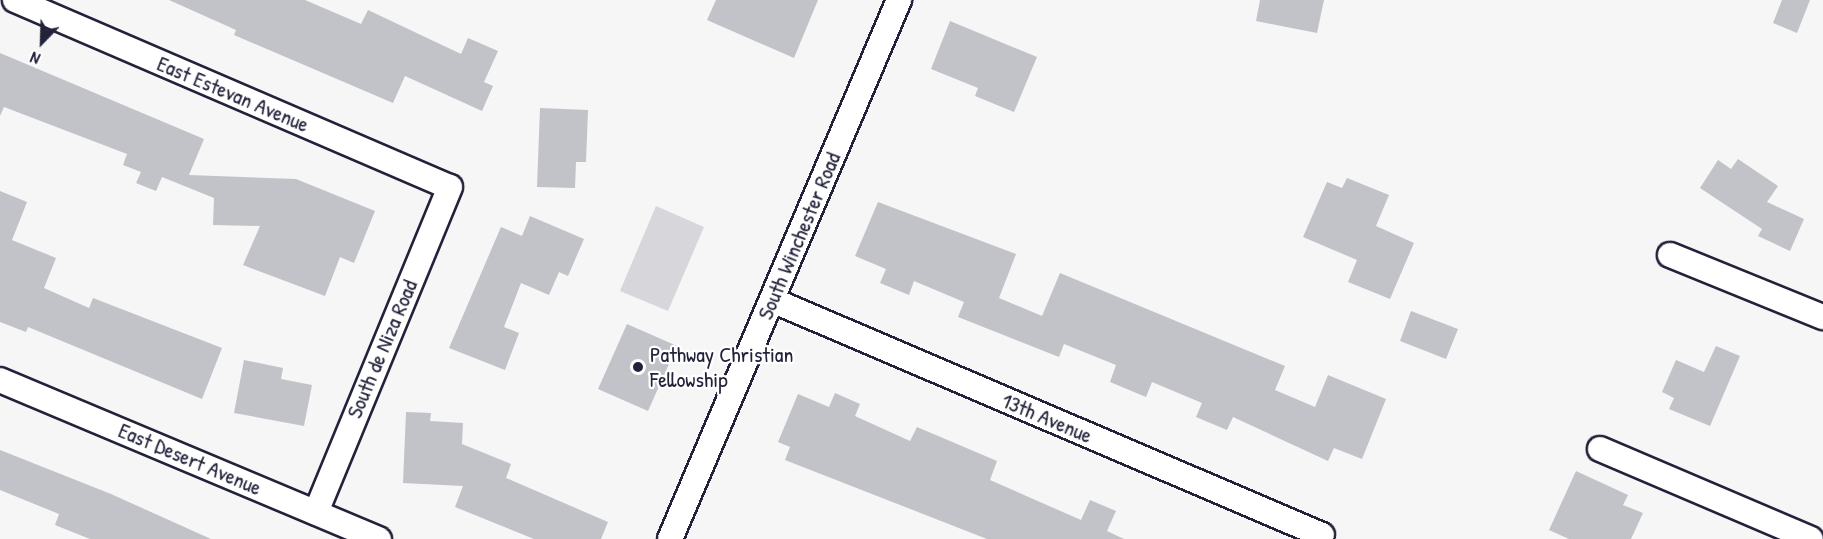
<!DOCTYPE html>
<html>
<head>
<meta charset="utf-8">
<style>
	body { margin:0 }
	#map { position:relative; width:1823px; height:539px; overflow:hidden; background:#f6f6f7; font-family:"Patrick Hand",sans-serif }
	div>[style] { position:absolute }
	.green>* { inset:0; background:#d7d7db }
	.building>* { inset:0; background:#c2c2c9 }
	.roads { filter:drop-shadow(2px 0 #22223b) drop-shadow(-2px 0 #22223b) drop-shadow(0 2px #22223b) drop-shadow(0 -2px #22223b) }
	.street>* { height:24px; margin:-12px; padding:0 12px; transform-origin:12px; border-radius:12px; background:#fff }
	.dots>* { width:16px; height:16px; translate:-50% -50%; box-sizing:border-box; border:3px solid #fff; border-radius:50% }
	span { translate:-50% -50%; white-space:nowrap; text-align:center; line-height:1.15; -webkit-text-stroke:4.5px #fff; paint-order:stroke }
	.street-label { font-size:22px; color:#22223b }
	.poi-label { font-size:22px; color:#22223b }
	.left { translate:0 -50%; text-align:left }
	.north { position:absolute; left:12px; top:12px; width:60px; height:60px; -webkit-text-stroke:4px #fff; paint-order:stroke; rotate:203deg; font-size:16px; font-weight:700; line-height:24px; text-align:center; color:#22223b }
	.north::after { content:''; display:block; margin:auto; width:21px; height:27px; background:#22223b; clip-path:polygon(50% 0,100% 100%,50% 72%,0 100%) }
</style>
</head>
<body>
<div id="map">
	<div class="green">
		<i style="clip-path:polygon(656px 206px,704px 227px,668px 311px,620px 291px)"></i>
	</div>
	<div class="building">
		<i style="clip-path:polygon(169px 0,305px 0,361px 24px,368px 10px,461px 54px,468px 38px,498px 51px,484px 82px,493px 86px,482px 111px,405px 76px,393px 103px,234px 35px,236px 30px)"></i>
		<i style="clip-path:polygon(716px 0,818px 0,794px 58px,707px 20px)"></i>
		<i style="clip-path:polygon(1260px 0,1324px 0,1317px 33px,1256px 21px)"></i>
		<i style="clip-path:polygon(1782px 0,1810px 0,1797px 33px,1773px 23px)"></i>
		<i style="clip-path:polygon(950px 21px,1037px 57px,1014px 112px,975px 96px,978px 88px,931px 69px)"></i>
		<i style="clip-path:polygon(0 53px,204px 139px,189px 175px,296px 179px,375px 211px,354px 263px,340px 257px,325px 296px,243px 265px,260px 226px,213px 225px,214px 198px,162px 177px,156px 191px,136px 183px,141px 172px,123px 165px,127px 154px,4px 107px,0 116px)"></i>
		<i style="clip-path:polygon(540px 108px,588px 110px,586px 162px,576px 162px,575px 188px,537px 187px)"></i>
		<i style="clip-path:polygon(1738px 159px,1778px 186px,1767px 202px,1804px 219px,1790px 251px,1758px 236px,1762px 229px,1700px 188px,1718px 160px,1731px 169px)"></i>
		<i style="clip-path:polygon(1347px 178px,1389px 195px,1376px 226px,1414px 243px,1390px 299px,1348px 282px,1357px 260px,1303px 237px,1327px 182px,1342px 188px)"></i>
		<i style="clip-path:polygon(0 191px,27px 202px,12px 240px,56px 258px,44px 288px,89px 308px,93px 298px,222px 348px,202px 399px,28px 327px,26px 332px,0 322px)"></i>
		<i style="clip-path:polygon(878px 202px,1016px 254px,999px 298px,1042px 316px,1060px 273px,1285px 366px,1275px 390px,1315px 407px,1328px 375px,1386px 399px,1362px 459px,1334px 448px,1328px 461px,1233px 417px,1227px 430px,1196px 417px,1202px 403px,1152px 382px,1146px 397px,1110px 382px,1116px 365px,1064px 344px,1059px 357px,958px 317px,964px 302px,914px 281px,909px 295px,880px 283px,886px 269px,855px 256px)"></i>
		<i style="clip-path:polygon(530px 216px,584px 239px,568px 276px,559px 272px,549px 295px,521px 283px,504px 327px,519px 333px,505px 370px,449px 348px,501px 227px,522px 236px)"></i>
		<i style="clip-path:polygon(1411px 311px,1458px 329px,1446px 359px,1400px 341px)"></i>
		<i style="clip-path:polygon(627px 324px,677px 346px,648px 411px,598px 389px)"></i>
		<i style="clip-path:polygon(1716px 346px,1740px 356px,1710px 426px,1669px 409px,1674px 398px,1662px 392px,1676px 360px,1704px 372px)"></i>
		<i style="clip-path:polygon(244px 360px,283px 368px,281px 379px,312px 385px,304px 426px,234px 413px)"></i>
		<i style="clip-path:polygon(835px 393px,860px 404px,855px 416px,910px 441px,917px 427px,997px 461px,990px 480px,1081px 520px,1090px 500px,1116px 511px,1107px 531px,1124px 539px,987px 539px,785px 460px,790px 447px,778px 442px,798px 394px,829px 407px)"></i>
		<i style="clip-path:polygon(406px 412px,431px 413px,430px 421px,463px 423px,462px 444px,511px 464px,506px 478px,608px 522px,601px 539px,534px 539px,455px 507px,463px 486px,403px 483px)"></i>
		<i style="clip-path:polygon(0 450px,111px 494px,211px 539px,90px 539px,55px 525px,59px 514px,0 490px)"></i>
		<i style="clip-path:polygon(1576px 471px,1628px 495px,1623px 505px,1643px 513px,1631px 539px,1569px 539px,1549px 530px)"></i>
	</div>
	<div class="roads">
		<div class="street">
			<i style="left:15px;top:0;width:473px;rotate:23.3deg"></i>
			<i style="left:450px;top:187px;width:352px;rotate:112.4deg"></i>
			<i style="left:1670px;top:255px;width:165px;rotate:22.1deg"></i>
			<i style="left:772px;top:300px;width:598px;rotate:23.14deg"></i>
			<i style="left:0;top:380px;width:411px;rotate:22.8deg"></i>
			<i style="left:1600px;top:449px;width:229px;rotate:23.1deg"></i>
			<i style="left:670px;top:539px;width:586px;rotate:-66.98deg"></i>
		</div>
	</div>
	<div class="dots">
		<i style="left:638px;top:367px;background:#22223b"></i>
	</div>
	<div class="street-label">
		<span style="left:233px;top:94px;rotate:23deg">East Estevan Avenue</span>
		<span style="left:799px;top:236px;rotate:-67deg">South Winchester Road</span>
		<span style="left:382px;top:349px;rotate:-67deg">South de Niza Road</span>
		<span style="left:1047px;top:418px;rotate:23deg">13th Avenue</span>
		<span style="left:190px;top:459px;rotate:23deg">East Desert Avenue</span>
	</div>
	<div class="poi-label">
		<span class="left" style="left:650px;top:367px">Pathway Christian<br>Fellowship</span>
	</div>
	<div class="north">N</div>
</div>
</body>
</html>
